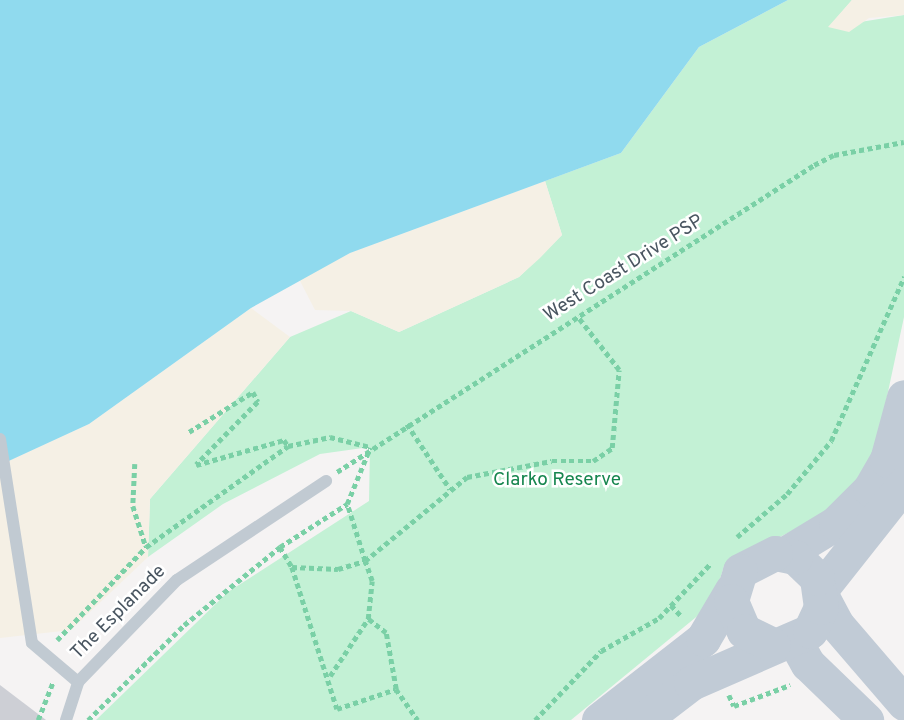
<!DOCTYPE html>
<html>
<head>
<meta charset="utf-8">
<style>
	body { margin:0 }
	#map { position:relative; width:904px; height:720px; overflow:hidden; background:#f5f3f3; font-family:Overpass,sans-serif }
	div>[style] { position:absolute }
	.green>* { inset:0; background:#c3f1d5 }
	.sand>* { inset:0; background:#f5f0e5 }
	.water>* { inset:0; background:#90daee }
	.building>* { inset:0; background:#cdcfd5 }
	.path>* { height:4.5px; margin-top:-2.25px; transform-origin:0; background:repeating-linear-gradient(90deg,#7ad0a6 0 5px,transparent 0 8.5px) }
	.lane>* { height:12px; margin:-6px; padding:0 6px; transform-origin:6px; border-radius:6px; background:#c1cad2 }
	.secondary>* { height:35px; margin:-17.5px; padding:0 17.5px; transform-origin:17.5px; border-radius:17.5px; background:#c1cbd6 }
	span { translate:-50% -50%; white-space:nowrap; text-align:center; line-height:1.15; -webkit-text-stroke:5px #fff; paint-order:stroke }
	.street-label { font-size:19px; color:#4a5661 }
	.park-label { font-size:19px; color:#17864f }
</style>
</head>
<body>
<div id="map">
	<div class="green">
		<i style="clip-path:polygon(788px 0,852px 0,829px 27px,904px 15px,904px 317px,873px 462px,840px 506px,724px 566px,712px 604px,571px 720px,96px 720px,228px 592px,369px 501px,370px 447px,320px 454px,223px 504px,148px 557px,150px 499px,290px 337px,351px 311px,399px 332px,519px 277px,562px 235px,545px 181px,621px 153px,699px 47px)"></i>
	</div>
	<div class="sand">
		<i style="clip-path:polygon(852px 0,904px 0,904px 15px,869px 18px,849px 32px,828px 27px)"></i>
		<i style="clip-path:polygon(545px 181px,562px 235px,540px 258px,519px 277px,399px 332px,351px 311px,315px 310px,299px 279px,350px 253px)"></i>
		<i style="clip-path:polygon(251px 308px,290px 337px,150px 499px,148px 557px,71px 630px,0 638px,0 465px,89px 424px)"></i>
	</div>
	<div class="water">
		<i style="clip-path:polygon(0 0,788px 0,699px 47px,621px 153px,350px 253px,251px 308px,89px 424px,0 465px)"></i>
	</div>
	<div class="building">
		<i style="clip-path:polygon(0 685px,46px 720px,0 720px)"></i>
	</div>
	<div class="path">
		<i style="left:407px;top:424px;width:78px;rotate:56.5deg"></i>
		<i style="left:189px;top:432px;width:75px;rotate:-32deg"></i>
		<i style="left:253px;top:392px;width:11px;rotate:63deg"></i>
		<i style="left:258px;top:402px;width:88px;rotate:134.5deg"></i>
		<i style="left:196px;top:465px;width:91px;rotate:-15.9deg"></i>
		<i style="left:284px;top:440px;width:7px;rotate:56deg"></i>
		<i style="left:135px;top:464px;width:42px;rotate:92.7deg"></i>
		<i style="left:133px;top:506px;width:43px;rotate:72.4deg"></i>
		<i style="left:337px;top:472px;width:567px;rotate:-32.77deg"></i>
		<i style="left:814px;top:165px;width:22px;rotate:-27deg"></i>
		<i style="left:834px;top:155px;width:71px;rotate:-10.5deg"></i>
		<i style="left:737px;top:537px;width:66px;rotate:-40.7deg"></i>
		<i style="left:787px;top:494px;width:69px;rotate:-50.3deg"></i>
		<i style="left:831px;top:441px;width:180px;rotate:-66deg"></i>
		<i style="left:280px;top:547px;width:23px;rotate:59deg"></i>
		<i style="left:292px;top:567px;width:46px;rotate:2.5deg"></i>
		<i style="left:338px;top:569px;width:28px;rotate:-17deg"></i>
		<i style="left:365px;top:561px;width:60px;rotate:-107.5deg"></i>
		<i style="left:292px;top:567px;width:149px;rotate:72.4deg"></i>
		<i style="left:337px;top:709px;width:62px;rotate:-18.7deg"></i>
		<i style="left:396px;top:689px;width:57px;rotate:-100.1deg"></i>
		<i style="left:386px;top:633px;width:23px;rotate:-142deg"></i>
		<i style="left:368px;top:619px;width:38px;rotate:-84deg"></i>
		<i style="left:372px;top:581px;width:21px;rotate:-109deg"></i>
		<i style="left:365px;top:561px;width:132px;rotate:-39.5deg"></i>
		<i style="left:467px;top:477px;width:86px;rotate:-10.7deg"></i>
		<i style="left:552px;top:461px;width:41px"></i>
		<i style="left:593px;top:461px;width:23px;rotate:-34deg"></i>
		<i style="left:612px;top:448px;width:78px;rotate:-84.9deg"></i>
		<i style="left:619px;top:370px;width:68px;rotate:-127.9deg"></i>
		<i style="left:671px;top:605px;width:16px;rotate:47deg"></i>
		<i style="left:57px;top:640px;width:129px;rotate:-46.3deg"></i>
		<i style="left:146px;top:547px;width:174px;rotate:-35.4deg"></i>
		<i style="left:288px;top:446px;width:43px;rotate:-12.1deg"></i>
		<i style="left:330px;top:437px;width:41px;rotate:14deg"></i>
		<i style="left:330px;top:676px;width:69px;rotate:-56.3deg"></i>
		<i style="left:396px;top:689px;width:38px;rotate:55deg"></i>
		<i style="left:729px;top:695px;width:12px;rotate:66deg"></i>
		<i style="left:734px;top:706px;width:60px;rotate:-20.6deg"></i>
		<i style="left:38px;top:720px;width:41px;rotate:-68.5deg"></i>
		<i style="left:88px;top:720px;width:135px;rotate:-44.7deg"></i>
		<i style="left:184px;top:625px;width:124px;rotate:-39.1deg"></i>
		<i style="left:280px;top:547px;width:80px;rotate:-32.7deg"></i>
		<i style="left:347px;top:504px;width:61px;rotate:-67.7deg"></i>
		<i style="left:535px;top:720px;width:95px;rotate:-46.3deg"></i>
		<i style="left:601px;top:651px;width:67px;rotate:-29.6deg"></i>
		<i style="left:659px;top:618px;width:76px;rotate:-46.6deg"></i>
	</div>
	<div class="lane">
		<i style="left:0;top:439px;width:206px;rotate:81.1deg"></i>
		<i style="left:32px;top:643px;width:60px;rotate:40.3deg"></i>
		<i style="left:66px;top:720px;width:40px;rotate:-72deg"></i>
		<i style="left:78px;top:682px;width:142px;rotate:-45.9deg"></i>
		<i style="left:177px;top:580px;width:179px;rotate:-33.6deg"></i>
	</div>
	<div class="secondary">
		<i style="left:785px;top:554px;width:60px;rotate:-31.3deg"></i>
		<i style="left:836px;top:523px;width:48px;rotate:-45deg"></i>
		<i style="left:870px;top:489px;width:34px;rotate:-60deg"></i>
		<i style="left:887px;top:460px;width:65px;rotate:-74.9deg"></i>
		<i style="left:821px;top:589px;width:134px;rotate:-51.7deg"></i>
		<i style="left:822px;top:597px;width:32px;rotate:62deg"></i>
		<i style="left:837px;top:625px;width:103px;rotate:49.3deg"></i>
		<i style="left:795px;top:641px;width:26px;rotate:61deg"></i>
		<i style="left:808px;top:664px;width:81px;rotate:44deg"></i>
		<i style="left:599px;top:720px;width:132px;rotate:-37.9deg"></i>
		<i style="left:703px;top:639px;width:57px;rotate:-59.4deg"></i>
		<i style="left:643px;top:720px;width:61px;rotate:-37.6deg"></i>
		<i style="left:691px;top:683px;width:130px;rotate:-23.6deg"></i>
		<i style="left:810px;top:631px;width:26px;rotate:-65deg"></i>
		<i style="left:821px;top:607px;width:29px;rotate:-98deg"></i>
		<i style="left:817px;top:578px;width:30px;rotate:-136deg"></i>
		<i style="left:795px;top:557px;width:20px;rotate:-169deg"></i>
		<i style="left:775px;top:553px;width:39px;rotate:153deg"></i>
		<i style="left:740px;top:571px;width:31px;rotate:107deg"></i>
		<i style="left:731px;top:601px;width:33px;rotate:67deg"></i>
		<i style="left:744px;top:631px;width:32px;rotate:26deg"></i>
	</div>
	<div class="street-label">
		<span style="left:624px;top:269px;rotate:-32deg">West Coast Drive PSP</span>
		<span style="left:119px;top:613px;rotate:-45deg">The Esplanade</span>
	</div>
	<div class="park-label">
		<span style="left:557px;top:481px">Clarko Reserve</span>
	</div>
</div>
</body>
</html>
